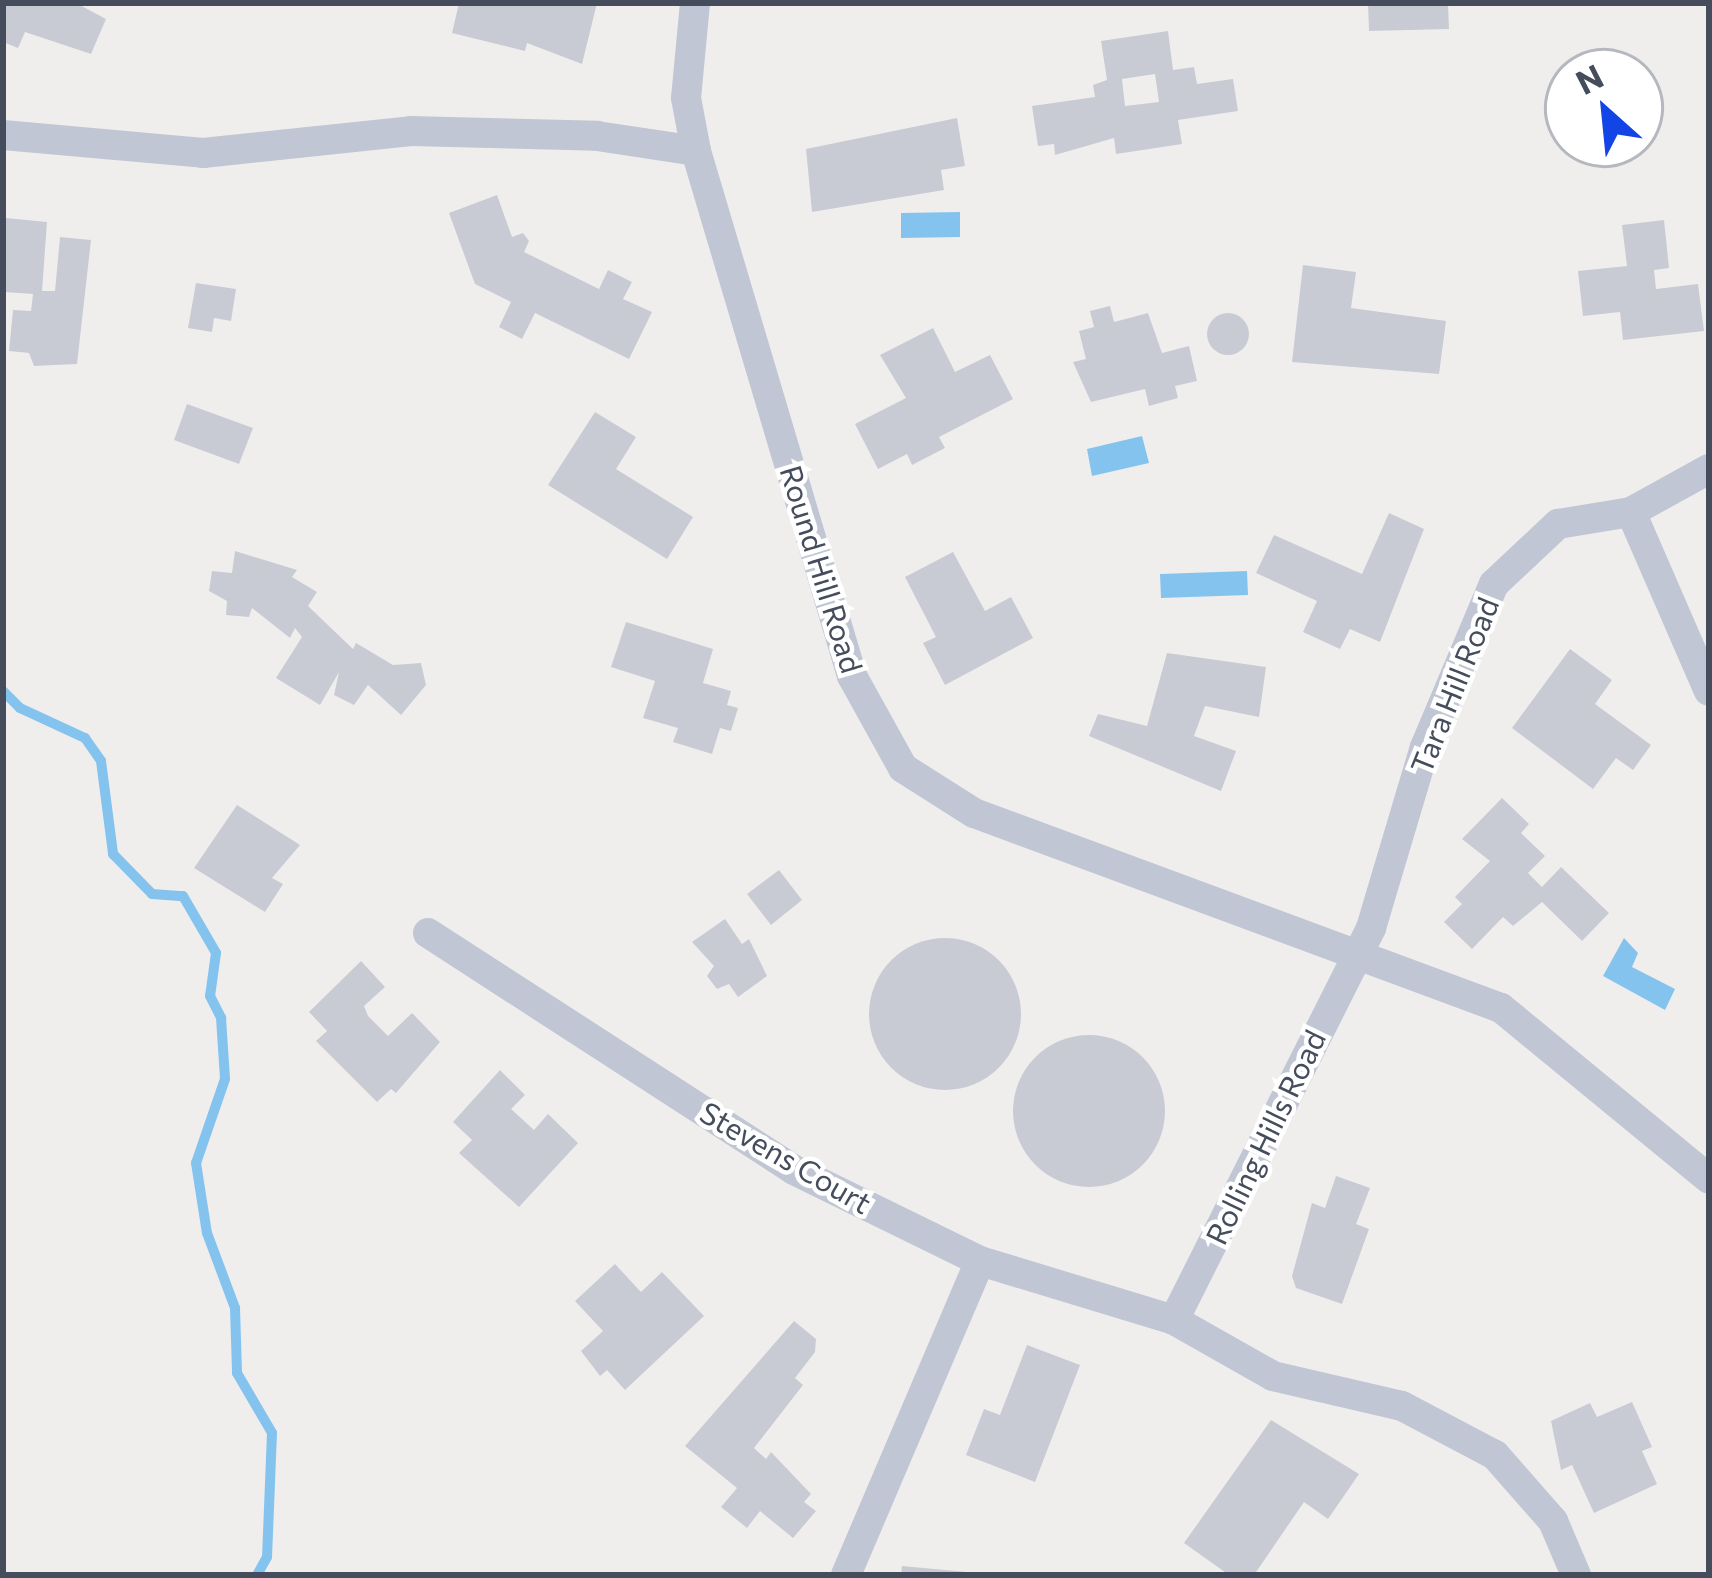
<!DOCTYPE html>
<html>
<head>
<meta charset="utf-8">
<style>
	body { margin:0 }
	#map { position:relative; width:1712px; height:1578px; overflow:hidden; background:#f0eeed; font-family:Commissioner,sans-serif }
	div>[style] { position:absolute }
	.water>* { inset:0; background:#85c3ef }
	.stream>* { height:10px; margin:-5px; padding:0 5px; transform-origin:5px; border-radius:5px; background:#85c3ef }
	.building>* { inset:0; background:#c9cbd4 }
	.round { border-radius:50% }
	.minor>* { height:30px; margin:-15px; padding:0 15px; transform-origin:15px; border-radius:15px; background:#c0c6d3 }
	span { translate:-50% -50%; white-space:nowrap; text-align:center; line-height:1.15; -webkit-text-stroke:9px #fff; paint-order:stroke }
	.street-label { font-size:30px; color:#454d5c }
	.frame { position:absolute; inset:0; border:6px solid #454d5c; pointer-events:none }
	.north { position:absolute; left:1544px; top:48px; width:120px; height:120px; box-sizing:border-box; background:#fff; border:3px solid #b5b8be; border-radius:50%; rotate:333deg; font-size:33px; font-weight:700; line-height:48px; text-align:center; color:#454d5c }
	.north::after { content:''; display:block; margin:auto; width:42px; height:54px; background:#1344e5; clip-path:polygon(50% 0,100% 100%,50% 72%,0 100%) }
</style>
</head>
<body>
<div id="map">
	<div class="water">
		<i style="clip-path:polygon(960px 212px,960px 237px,901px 238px,901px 213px)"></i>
		<i style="clip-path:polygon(1142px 436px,1149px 463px,1092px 476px,1087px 449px)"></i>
		<i style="clip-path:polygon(1247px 571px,1248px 595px,1161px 598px,1160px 574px)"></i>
		<i style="clip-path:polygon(1624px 938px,1638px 953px,1632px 967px,1675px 989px,1665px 1010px,1603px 976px)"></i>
	</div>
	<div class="stream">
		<i style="left:3px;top:691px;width:24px;rotate:45deg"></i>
		<i style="left:20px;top:708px;width:72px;rotate:24.8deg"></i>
		<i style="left:85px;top:738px;width:28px;rotate:55deg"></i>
		<i style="left:101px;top:761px;width:94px;rotate:82.6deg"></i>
		<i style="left:113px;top:854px;width:56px;rotate:45.7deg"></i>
		<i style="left:152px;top:894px;width:31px;rotate:4deg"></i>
		<i style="left:183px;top:896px;width:66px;rotate:59.9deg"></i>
		<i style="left:216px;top:953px;width:43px;rotate:97.9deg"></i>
		<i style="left:210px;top:996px;width:25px;rotate:63deg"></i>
		<i style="left:221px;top:1018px;width:61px;rotate:86.2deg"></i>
		<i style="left:225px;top:1079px;width:89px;rotate:109deg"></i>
		<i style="left:196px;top:1163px;width:71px;rotate:81.1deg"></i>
		<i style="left:207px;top:1233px;width:80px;rotate:69.5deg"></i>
		<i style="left:235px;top:1308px;width:65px;rotate:88.2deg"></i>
		<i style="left:237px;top:1373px;width:69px;rotate:59.7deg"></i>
		<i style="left:272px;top:1433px;width:124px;rotate:92.3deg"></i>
		<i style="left:267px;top:1557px;width:21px;rotate:119deg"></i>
	</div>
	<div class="building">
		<i style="clip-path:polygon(3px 3px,76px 3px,106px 19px,91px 54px,25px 32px,18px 48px,3px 42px)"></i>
		<i style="clip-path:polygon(459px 3px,597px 3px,582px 64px,527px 43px,525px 51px,452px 33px)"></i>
		<i style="clip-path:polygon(1368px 3px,1448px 3px,1449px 29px,1369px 31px)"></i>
		<i style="clip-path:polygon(evenodd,1168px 31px,1173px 70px,1194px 67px,1197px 84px,1233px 79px,1238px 111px,1178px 120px,1182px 144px,1116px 154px,1114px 138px,1055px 155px,1054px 144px,1038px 146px,1032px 106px,1095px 97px,1093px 85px,1107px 80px,1101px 41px,1168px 31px,1155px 74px,1159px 102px,1125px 106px,1122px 79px,1155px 74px)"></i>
		<i style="clip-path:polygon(957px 118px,965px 166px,941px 170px,944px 190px,812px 212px,806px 149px)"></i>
		<i style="clip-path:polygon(497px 195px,512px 237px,523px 233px,529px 241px,524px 252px,599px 289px,608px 270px,632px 282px,623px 299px,652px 312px,629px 359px,535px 313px,522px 339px,499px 327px,511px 302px,475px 284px,449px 213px)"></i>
		<i style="clip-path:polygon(6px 218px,47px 222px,42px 291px,55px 291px,60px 237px,91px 240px,77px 364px,34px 366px,29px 353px,9px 351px,13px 310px,31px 311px,33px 294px,4px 292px)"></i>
		<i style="clip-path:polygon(1664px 220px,1669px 268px,1654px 270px,1656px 289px,1698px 284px,1704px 331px,1623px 340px,1620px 312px,1583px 316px,1578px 271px,1627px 266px,1622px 225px)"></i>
		<i style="clip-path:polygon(1303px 265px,1356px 272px,1351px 308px,1446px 321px,1439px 374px,1292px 362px)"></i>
		<i style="clip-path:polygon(196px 283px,236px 289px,231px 321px,214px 318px,212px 332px,188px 328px)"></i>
		<i style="clip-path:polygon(1110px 306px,1114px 322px,1148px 313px,1162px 353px,1189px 346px,1197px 381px,1175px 386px,1178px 398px,1149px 406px,1145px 389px,1091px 402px,1073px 362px,1086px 359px,1079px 331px,1094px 327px,1090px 311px)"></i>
		<i class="round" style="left:1207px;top:313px;width:42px;height:42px"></i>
		<i style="clip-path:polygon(933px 328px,955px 372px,990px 355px,1013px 399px,939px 437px,945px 448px,912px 465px,907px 454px,878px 469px,855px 424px,906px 398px,880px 355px)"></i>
		<i style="clip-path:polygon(187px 404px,253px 428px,239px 464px,174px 440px)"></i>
		<i style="clip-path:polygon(595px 412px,636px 437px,616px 469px,693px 517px,667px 559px,548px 485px)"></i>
		<i style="clip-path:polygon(1389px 513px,1424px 529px,1380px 642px,1350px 629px,1340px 649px,1303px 632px,1317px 601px,1256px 573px,1274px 535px,1362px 574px)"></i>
		<i style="clip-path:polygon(235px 551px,297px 570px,292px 577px,317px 592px,308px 606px,353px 649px,356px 643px,393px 665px,421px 663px,426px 685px,401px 715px,368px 685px,354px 705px,334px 695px,339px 672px,320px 705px,276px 678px,302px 637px,295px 628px,290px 638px,252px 608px,249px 617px,226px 615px,227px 601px,209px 591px,212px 571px,232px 573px)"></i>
		<i style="clip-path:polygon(953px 552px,985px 611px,1011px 597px,1033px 638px,945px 685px,923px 643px,936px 637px,905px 577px)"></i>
		<i style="clip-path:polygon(626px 622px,713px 649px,703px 683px,731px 691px,727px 705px,738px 708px,731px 731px,720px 728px,712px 754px,673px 742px,678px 728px,643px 718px,655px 681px,611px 667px)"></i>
		<i style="clip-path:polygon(1570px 649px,1612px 680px,1595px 704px,1651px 745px,1633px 770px,1616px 758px,1593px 789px,1512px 728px)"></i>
		<i style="clip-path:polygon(1167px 653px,1266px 667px,1259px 717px,1205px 706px,1194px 736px,1236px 751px,1221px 791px,1089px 736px,1098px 714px,1147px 726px)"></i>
		<i style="clip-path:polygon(1502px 798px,1529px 824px,1521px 833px,1545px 856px,1528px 873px,1542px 887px,1561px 867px,1609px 913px,1582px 941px,1542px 902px,1513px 926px,1503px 917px,1472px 949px,1444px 922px,1462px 904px,1455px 897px,1490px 861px,1462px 839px)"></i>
		<i style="clip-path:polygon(237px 805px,300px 845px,272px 878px,283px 884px,265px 912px,194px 868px)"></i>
		<i style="clip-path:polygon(779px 870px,802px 900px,771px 925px,747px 894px)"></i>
		<i style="clip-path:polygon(725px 919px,742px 944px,749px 939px,767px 976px,738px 997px,729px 984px,717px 989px,707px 976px,714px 966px,692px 942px)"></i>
		<i class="round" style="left:869px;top:938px;width:152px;height:152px"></i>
		<i style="clip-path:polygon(361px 961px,385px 987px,364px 1006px,368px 1016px,388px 1036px,412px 1013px,440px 1042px,396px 1093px,391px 1089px,377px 1102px,316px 1041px,327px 1031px,309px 1012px)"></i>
		<i class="round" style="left:1013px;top:1035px;width:152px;height:152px"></i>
		<i style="clip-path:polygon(500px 1070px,525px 1095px,511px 1109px,534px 1130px,548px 1114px,578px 1143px,519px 1207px,459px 1153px,472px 1140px,453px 1122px)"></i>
		<i style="clip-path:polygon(1336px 1176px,1370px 1188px,1356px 1224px,1369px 1229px,1342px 1304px,1296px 1288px,1292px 1276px,1312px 1203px,1325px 1208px)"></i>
		<i style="clip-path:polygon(615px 1264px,641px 1292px,662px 1272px,704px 1316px,625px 1390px,607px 1370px,600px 1376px,581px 1351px,603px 1331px,575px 1301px)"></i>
		<i style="clip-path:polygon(794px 1321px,816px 1339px,815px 1352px,795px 1378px,803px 1385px,754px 1448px,766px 1459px,771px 1452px,811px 1494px,804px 1502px,816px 1511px,793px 1538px,760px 1511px,747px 1528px,721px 1507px,737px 1488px,685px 1446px)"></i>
		<i style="clip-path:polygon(1027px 1345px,1080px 1365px,1035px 1482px,966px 1455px,984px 1409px,1000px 1415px)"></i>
		<i style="clip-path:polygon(1632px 1402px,1652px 1447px,1642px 1451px,1657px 1484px,1594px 1513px,1572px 1465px,1561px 1470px,1551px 1421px,1590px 1403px,1597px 1417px)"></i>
		<i style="clip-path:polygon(1271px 1420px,1359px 1474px,1328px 1519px,1304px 1502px,1254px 1575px,1229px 1575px,1184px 1543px)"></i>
		<i style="clip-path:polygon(902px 1566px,967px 1572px,967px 1575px,901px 1575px)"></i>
	</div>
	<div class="minor">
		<i style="left:695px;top:3px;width:95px;rotate:95.4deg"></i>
		<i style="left:686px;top:98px;width:54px;rotate:79.3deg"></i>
		<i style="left:3px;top:135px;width:201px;rotate:5.1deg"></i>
		<i style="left:203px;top:153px;width:209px;rotate:-6deg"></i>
		<i style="left:411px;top:131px;width:186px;rotate:1.5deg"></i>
		<i style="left:597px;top:136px;width:100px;rotate:8.6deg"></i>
		<i style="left:696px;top:151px;width:548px;rotate:73.45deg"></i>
		<i style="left:852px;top:676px;width:105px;rotate:61deg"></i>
		<i style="left:903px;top:768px;width:84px;rotate:32.4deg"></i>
		<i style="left:974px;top:813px;width:562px;rotate:20.31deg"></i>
		<i style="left:1501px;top:1008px;width:269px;rotate:39.4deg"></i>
		<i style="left:1631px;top:512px;width:195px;rotate:66.5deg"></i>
		<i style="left:428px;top:933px;width:436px;rotate:32.9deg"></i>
		<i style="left:794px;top:1170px;width:207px;rotate:26.1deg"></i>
		<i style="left:980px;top:1261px;width:203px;rotate:16.9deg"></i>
		<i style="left:1174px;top:1320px;width:114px;rotate:29.5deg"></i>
		<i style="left:1273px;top:1376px;width:132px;rotate:13.1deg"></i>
		<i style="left:1402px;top:1406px;width:105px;rotate:27.8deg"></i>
		<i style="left:1495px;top:1455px;width:88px;rotate:48.7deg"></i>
		<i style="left:1553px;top:1521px;width:59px;rotate:66.9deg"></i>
		<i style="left:1174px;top:1320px;width:439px;rotate:-63.3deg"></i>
		<i style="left:1371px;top:928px;width:189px;rotate:-73.4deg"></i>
		<i style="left:1425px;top:747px;width:177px;rotate:-67.1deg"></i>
		<i style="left:1494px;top:584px;width:88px;rotate:-43.2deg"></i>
		<i style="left:1558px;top:524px;width:74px;rotate:-9.3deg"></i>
		<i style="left:1631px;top:512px;width:89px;rotate:-28.9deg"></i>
		<i style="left:846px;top:1575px;width:341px;rotate:-66.9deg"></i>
	</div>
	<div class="street-label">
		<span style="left:822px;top:569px;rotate:73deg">Round Hill Road</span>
		<span style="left:1454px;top:685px;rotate:-68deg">Tara Hill Road</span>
		<span style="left:1265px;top:1137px;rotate:-64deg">Rolling Hills Road</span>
		<span style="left:786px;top:1157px;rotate:30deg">Stevens Court</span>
	</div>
	<div class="frame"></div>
	<div class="north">N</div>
</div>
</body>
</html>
